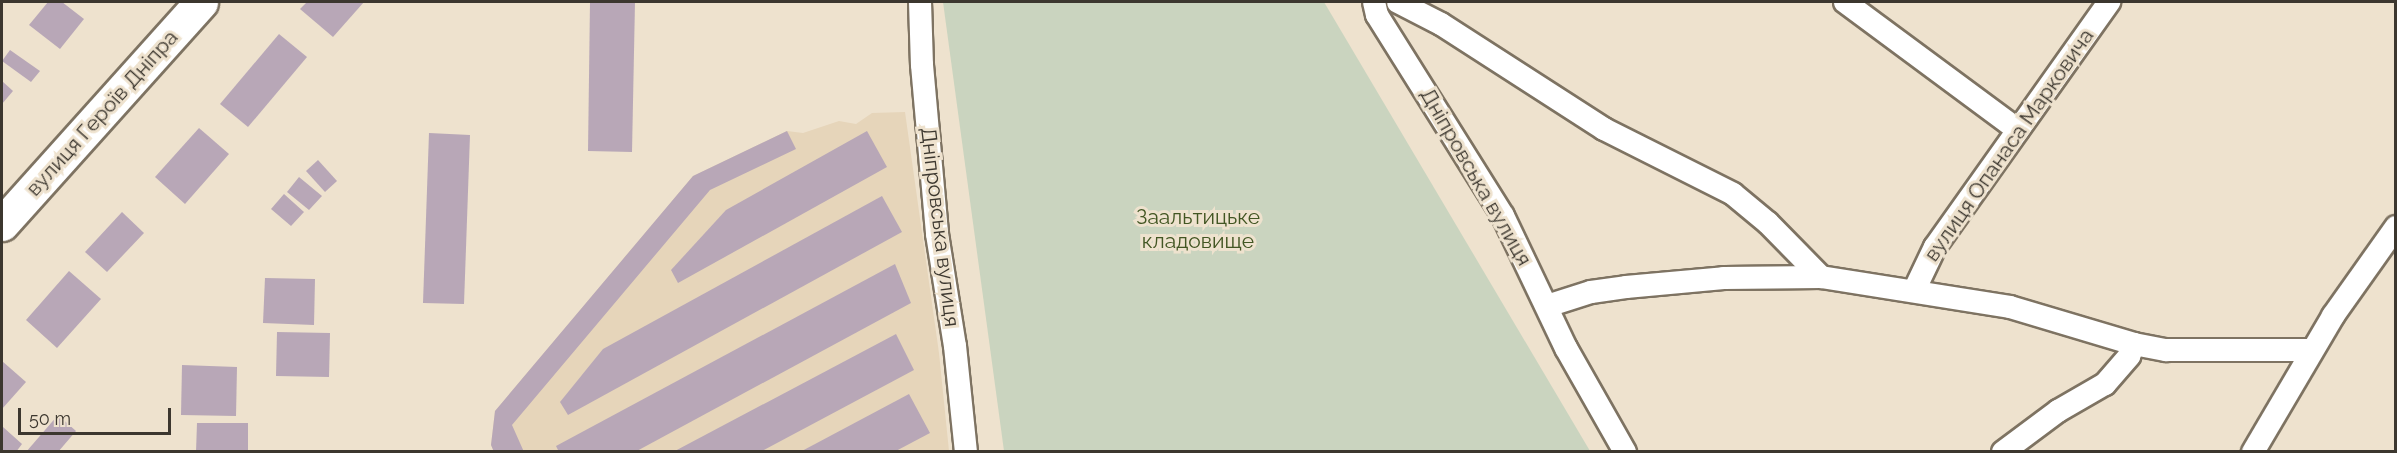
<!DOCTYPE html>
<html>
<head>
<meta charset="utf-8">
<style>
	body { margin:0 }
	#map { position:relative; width:2397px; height:453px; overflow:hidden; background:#eee2ce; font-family:Raleway,sans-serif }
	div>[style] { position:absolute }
	.built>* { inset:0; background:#e6d5ba }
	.green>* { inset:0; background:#cad4bf }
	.building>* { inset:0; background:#b8a7b7 }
	.roads { filter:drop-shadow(2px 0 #7e7362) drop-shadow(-2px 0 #7e7362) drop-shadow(0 2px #7e7362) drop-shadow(0 -2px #7e7362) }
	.minor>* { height:22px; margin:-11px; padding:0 11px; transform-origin:11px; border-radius:11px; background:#fff }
	.secondary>* { height:33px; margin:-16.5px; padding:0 16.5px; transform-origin:16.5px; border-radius:16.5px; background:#fff }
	span { translate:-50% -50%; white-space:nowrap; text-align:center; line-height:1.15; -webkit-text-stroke:6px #eee2ce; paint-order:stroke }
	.street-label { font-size:21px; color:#3c372f }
	.park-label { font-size:21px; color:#425623 }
	.frame { position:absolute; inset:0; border:3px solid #3c372f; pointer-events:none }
	.scale { position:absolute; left:18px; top:408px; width:153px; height:27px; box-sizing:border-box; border:3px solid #3c372f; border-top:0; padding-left:8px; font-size:18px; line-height:21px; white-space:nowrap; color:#3c372f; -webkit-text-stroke:4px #eee2ce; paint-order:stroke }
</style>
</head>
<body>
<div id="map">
	<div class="built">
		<i style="clip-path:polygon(905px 112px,939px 353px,949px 451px,494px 452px,491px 445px,495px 411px,693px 176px,787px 131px,803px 133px,839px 121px,856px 124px,872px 113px)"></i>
	</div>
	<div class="green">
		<i style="clip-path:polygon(943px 2px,1324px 2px,1590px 451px,1004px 451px)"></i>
	</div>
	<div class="building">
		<i style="clip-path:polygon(48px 2px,62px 2px,84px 19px,60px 49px,29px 25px)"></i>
		<i style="clip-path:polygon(307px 2px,364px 2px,333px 37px,300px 9px)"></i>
		<i style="clip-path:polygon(590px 2px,635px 2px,632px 152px,588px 151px)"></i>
		<i style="clip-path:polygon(279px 34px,307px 57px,248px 127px,220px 104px)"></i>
		<i style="clip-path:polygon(10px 50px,40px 71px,31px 82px,2px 61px)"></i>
		<i style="clip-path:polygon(2px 81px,13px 91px,2px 104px)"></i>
		<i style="clip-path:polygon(199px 128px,229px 154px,185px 204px,155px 177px)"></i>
		<i style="clip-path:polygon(787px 131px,796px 149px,710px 190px,512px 425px,524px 452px,494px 452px,491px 445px,495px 411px,693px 176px)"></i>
		<i style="clip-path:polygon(867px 131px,887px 167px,678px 283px,671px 270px,726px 210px)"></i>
		<i style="clip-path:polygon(429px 133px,470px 135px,464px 304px,423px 303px)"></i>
		<i style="clip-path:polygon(318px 160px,337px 181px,325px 192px,306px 171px)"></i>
		<i style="clip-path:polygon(299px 177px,322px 196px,309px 210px,287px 192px)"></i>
		<i style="clip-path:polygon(284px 194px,304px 212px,291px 226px,271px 209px)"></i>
		<i style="clip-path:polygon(882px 196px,902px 232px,568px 415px,560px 402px,603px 349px)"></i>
		<i style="clip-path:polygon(122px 212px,144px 233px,107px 272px,85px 252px)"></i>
		<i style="clip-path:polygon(895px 264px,911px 303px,635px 452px,559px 452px,556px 446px)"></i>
		<i style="clip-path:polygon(69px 271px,101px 299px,57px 348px,26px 320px)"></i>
		<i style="clip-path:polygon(265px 278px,315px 279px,314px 325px,263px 323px)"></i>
		<i style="clip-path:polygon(277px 332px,330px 333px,329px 377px,276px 376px)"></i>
		<i style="clip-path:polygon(896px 334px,914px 370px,760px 452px,673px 452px)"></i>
		<i style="clip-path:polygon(2px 361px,26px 382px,2px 409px)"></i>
		<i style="clip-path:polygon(182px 365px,237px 367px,236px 416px,181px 415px)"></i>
		<i style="clip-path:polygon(909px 394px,930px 433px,894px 452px,800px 452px)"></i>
		<i style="clip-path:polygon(58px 415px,76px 431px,58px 452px,26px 452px)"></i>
		<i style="clip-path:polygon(197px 423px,248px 423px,248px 452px,196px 452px)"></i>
		<i style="clip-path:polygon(3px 427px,22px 444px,16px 452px,2px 452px)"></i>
	</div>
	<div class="roads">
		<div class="minor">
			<i style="left:920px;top:2px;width:63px;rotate:88.2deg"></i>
			<i style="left:922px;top:65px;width:170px;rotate:84.9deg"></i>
			<i style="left:937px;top:234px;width:113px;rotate:80.9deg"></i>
			<i style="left:955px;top:346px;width:107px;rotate:84.1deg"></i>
			<i style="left:1374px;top:2px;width:13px;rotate:77deg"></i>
			<i style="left:1377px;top:15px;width:237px;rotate:57.9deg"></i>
			<i style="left:1503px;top:216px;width:146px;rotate:64.5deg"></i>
			<i style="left:1566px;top:348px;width:120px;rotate:60.4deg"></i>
			<i style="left:1398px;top:2px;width:48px;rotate:27.1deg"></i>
			<i style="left:1441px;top:24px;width:194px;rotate:32.8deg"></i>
			<i style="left:1604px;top:129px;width:144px;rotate:26.7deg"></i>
			<i style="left:1733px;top:194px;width:45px;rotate:39.6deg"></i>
			<i style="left:1768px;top:223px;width:76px;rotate:45.5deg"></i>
			<i style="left:1845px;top:2px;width:215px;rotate:36.5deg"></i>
			<i style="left:1914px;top:291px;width:49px;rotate:-64.5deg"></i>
			<i style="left:1935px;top:247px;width:301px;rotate:-54.6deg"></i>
			<i style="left:1547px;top:306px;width:46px;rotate:-17.7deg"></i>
			<i style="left:1591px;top:292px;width:35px;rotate:-8deg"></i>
			<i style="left:1626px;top:287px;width:98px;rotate:-5.2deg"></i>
			<i style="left:1724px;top:278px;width:97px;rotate:-0.6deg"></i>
			<i style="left:1821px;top:277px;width:191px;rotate:9deg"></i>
			<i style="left:2010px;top:307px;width:129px;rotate:16.6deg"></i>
			<i style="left:2134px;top:344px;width:33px;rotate:11deg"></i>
			<i style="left:2166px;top:350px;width:146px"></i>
			<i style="left:2003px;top:452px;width:69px;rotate:-36.7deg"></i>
			<i style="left:2058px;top:411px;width:54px;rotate:-29.9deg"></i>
			<i style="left:2105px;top:384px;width:37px;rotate:-49deg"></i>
			<i style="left:2129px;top:356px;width:13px;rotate:-67deg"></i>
			<i style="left:2253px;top:452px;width:158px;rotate:-59.5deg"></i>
			<i style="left:2333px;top:316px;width:109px;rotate:-54.7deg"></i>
		</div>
		<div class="secondary">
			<i style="left:2px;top:224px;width:298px;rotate:-48.1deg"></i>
		</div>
	</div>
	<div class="street-label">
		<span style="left:102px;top:113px;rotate:-48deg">вулиця Героїв Дніпра</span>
		<span style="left:2009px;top:145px;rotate:-55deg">вулиця Опанаса Марковича</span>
		<span style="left:1476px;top:177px;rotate:60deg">Дніпровська вулиця</span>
		<span style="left:940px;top:227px;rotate:83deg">Дніпровська вулиця</span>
	</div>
	<div class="park-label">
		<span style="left:1198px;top:229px">Заальтицьке<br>кладовище</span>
	</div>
	<div class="frame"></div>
	<div class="scale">50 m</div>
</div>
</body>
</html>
